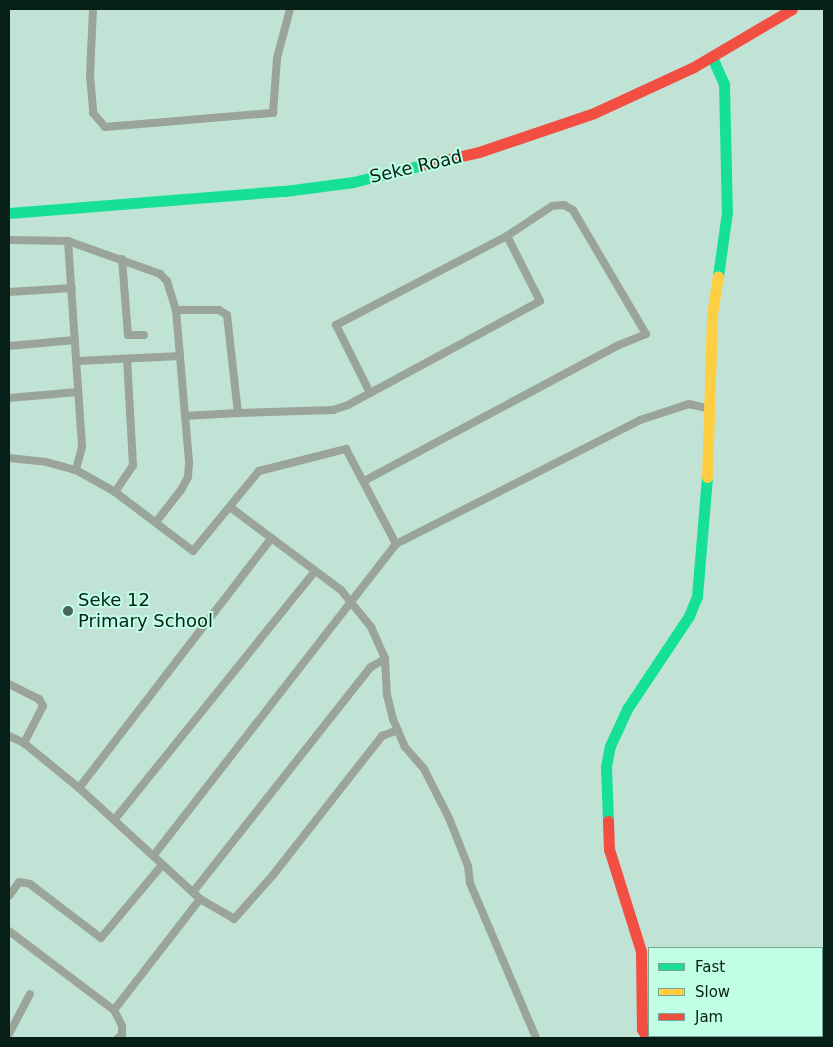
<!DOCTYPE html>
<html>
<head>
<meta charset="utf-8">
<style>
	body { margin:0 }
	#map { position:relative; width:833px; height:1047px; overflow:hidden; background:#c1e3d6; font-family:"DejaVu Sans",sans-serif }
	div>[style] { position:absolute }
	.street>* { height:8px; margin:-4px; padding:0 4px; transform-origin:4px; border-radius:4px; background:#9aa499 }
	.fast>* { height:11px; margin:-5.5px; padding:0 5.5px; transform-origin:5.5px; border-radius:5.5px; background:#16e098 }
	.slow>* { height:11px; margin:-5.5px; padding:0 5.5px; transform-origin:5.5px; border-radius:5.5px; background:#ffcf43 }
	.jam>* { height:11px; margin:-5.5px; padding:0 5.5px; transform-origin:5.5px; border-radius:5.5px; background:#f24e42 }
	.dots>* { width:14px; height:14px; translate:-50% -50%; box-sizing:border-box; border:2px solid #c0fee6; border-radius:50% }
	span { translate:-50% -50%; white-space:nowrap; text-align:center; line-height:1.15; -webkit-text-stroke:4px #c0fee6; paint-order:stroke }
	.street-label { font-size:18px; color:#072017 }
	.poi-label { font-size:18px; color:#072017 }
	.left { translate:0 -50%; text-align:left }
	.frame { position:absolute; inset:0; border:10px solid #072017; pointer-events:none }
	.legend { position:absolute; left:648px; top:947px; width:175px; height:90px; box-sizing:border-box; background:#c0fee6; border:1px solid #76a593; margin:0; padding:6px 9px; list-style:none; font-size:15px; color:#072017 }
	.legend li { display:flex; align-items:center; gap:10px; height:25px }
	.legend b { width:25px; border:1px solid #76a593 }
</style>
</head>
<body>
<div id="map">
	<div class="street">
		<i style="left:93px;top:9px;width:66px;rotate:92.6deg"></i>
		<i style="left:90px;top:75px;width:38px;rotate:85deg"></i>
		<i style="left:93px;top:113px;width:18px;rotate:49deg"></i>
		<i style="left:105px;top:127px;width:169px;rotate:-4.8deg"></i>
		<i style="left:273px;top:113px;width:55px;rotate:-85.8deg"></i>
		<i style="left:277px;top:58px;width:51px;rotate:-75.1deg"></i>
		<i style="left:9px;top:240px;width:59px;rotate:1deg"></i>
		<i style="left:68px;top:241px;width:98px;rotate:19.7deg"></i>
		<i style="left:160px;top:274px;width:10px;rotate:45deg"></i>
		<i style="left:167px;top:281px;width:30px;rotate:73deg"></i>
		<i style="left:176px;top:310px;width:154px;rotate:85.1deg"></i>
		<i style="left:189px;top:463px;width:14px;rotate:94deg"></i>
		<i style="left:188px;top:477px;width:15px;rotate:118deg"></i>
		<i style="left:181px;top:490px;width:41px;rotate:128deg"></i>
		<i style="left:68px;top:241px;width:206px;rotate:86.1deg"></i>
		<i style="left:82px;top:447px;width:24px;rotate:105deg"></i>
		<i style="left:122px;top:259px;width:76px;rotate:85.5deg"></i>
		<i style="left:128px;top:335px;width:16px"></i>
		<i style="left:9px;top:292px;width:63px;rotate:-3.6deg"></i>
		<i style="left:176px;top:310px;width:43px"></i>
		<i style="left:219px;top:310px;width:9px;rotate:32deg"></i>
		<i style="left:227px;top:315px;width:99px;rotate:83.6deg"></i>
		<i style="left:238px;top:413px;width:53px;rotate:176.8deg"></i>
		<i style="left:9px;top:346px;width:66px;rotate:-5.2deg"></i>
		<i style="left:77px;top:361px;width:103px;rotate:-2.8deg"></i>
		<i style="left:9px;top:398px;width:69px;rotate:-5deg"></i>
		<i style="left:238px;top:413px;width:95px;rotate:-1.8deg"></i>
		<i style="left:333px;top:410px;width:16px;rotate:-18deg"></i>
		<i style="left:348px;top:405px;width:218px;rotate:-28.4deg"></i>
		<i style="left:540px;top:301px;width:73px;rotate:-116.9deg"></i>
		<i style="left:9px;top:458px;width:37px;rotate:6deg"></i>
		<i style="left:46px;top:462px;width:31px;rotate:15deg"></i>
		<i style="left:76px;top:470px;width:45px;rotate:29.4deg"></i>
		<i style="left:115px;top:492px;width:98px;rotate:37.1deg"></i>
		<i style="left:193px;top:551px;width:104px;rotate:-50.5deg"></i>
		<i style="left:259px;top:471px;width:90px;rotate:-14.2deg"></i>
		<i style="left:346px;top:449px;width:107px;rotate:62.2deg"></i>
		<i style="left:396px;top:544px;width:395px;rotate:127.9deg"></i>
		<i style="left:364px;top:481px;width:289px;rotate:-28.1deg"></i>
		<i style="left:619px;top:345px;width:29px;rotate:-22deg"></i>
		<i style="left:646px;top:334px;width:144px;rotate:-120.5deg"></i>
		<i style="left:573px;top:210px;width:10px;rotate:-151deg"></i>
		<i style="left:564px;top:205px;width:12px;rotate:175deg"></i>
		<i style="left:552px;top:206px;width:54px;rotate:146.3deg"></i>
		<i style="left:507px;top:236px;width:193px;rotate:152.5deg"></i>
		<i style="left:336px;top:325px;width:76px;rotate:63.4deg"></i>
		<i style="left:115px;top:492px;width:32px;rotate:-56deg"></i>
		<i style="left:133px;top:465px;width:106px;rotate:-93.2deg"></i>
		<i style="left:230px;top:507px;width:139px;rotate:36.8deg"></i>
		<i style="left:341px;top:590px;width:48px;rotate:51deg"></i>
		<i style="left:371px;top:627px;width:35px;rotate:66deg"></i>
		<i style="left:385px;top:659px;width:36px;rotate:87deg"></i>
		<i style="left:387px;top:695px;width:25px;rotate:76deg"></i>
		<i style="left:393px;top:719px;width:30px;rotate:67deg"></i>
		<i style="left:405px;top:747px;width:29px;rotate:49deg"></i>
		<i style="left:424px;top:769px;width:55px;rotate:63deg"></i>
		<i style="left:449px;top:818px;width:52px;rotate:68.4deg"></i>
		<i style="left:468px;top:866px;width:17px;rotate:83deg"></i>
		<i style="left:470px;top:883px;width:168px;rotate:66.9deg"></i>
		<i style="left:396px;top:544px;width:274px;rotate:-26.9deg"></i>
		<i style="left:640px;top:420px;width:52px;rotate:-18.1deg"></i>
		<i style="left:689px;top:404px;width:18px;rotate:13deg"></i>
		<i style="left:9px;top:684px;width:34px;rotate:27deg"></i>
		<i style="left:39px;top:699px;width:8px;rotate:60deg"></i>
		<i style="left:43px;top:706px;width:42px;rotate:117.2deg"></i>
		<i style="left:9px;top:736px;width:17px;rotate:25deg"></i>
		<i style="left:24px;top:743px;width:71px;rotate:39.3deg"></i>
		<i style="left:79px;top:788px;width:164px;rotate:42.5deg"></i>
		<i style="left:200px;top:899px;width:39px;rotate:30deg"></i>
		<i style="left:234px;top:919px;width:59px;rotate:-48.4deg"></i>
		<i style="left:273px;top:875px;width:177px;rotate:-51.9deg"></i>
		<i style="left:382px;top:736px;width:17px;rotate:-21deg"></i>
		<i style="left:79px;top:788px;width:314px;rotate:-52.4deg"></i>
		<i style="left:115px;top:819px;width:319px;rotate:-51.1deg"></i>
		<i style="left:193px;top:892px;width:287px;rotate:-51.7deg"></i>
		<i style="left:371px;top:667px;width:16px;rotate:-30deg"></i>
		<i style="left:9px;top:896px;width:17px;rotate:-54deg"></i>
		<i style="left:19px;top:882px;width:11px;rotate:10deg"></i>
		<i style="left:30px;top:884px;width:89px;rotate:37.3deg"></i>
		<i style="left:101px;top:938px;width:95px;rotate:-50.1deg"></i>
		<i style="left:9px;top:931px;width:131px;rotate:37deg"></i>
		<i style="left:114px;top:1010px;width:18px;rotate:63deg"></i>
		<i style="left:122px;top:1026px;width:9px;rotate:90deg"></i>
		<i style="left:122px;top:1035px;width:5px;rotate:143deg"></i>
		<i style="left:114px;top:1010px;width:140px;rotate:-52.2deg"></i>
		<i style="left:9px;top:1034px;width:45px;rotate:-62.3deg"></i>
	</div>
	<div class="fast">
		<i style="left:712px;top:57px;width:30px;rotate:66deg"></i>
		<i style="left:724px;top:84px;width:128px;rotate:88.7deg"></i>
		<i style="left:727px;top:212px;width:65px;rotate:98deg"></i>
		<i style="left:9px;top:213px;width:277px;rotate:-4.6deg"></i>
		<i style="left:285px;top:191px;width:69px;rotate:-7.5deg"></i>
		<i style="left:353px;top:182px;width:71px;rotate:-13.8deg"></i>
		<i style="left:608px;top:821px;width:55px;rotate:-92.1deg"></i>
		<i style="left:606px;top:766px;width:20px;rotate:-79deg"></i>
		<i style="left:610px;top:746px;width:41px;rotate:-65.3deg"></i>
		<i style="left:627px;top:709px;width:112px;rotate:-56.3deg"></i>
		<i style="left:689px;top:616px;width:22px;rotate:-68deg"></i>
		<i style="left:697px;top:596px;width:119px;rotate:-85.2deg"></i>
	</div>
	<div class="slow">
		<i style="left:707px;top:477px;width:163px;rotate:-88.2deg"></i>
		<i style="left:712px;top:314px;width:38px;rotate:-81deg"></i>
	</div>
	<div class="jam">
		<i style="left:422px;top:165px;width:58px;rotate:-12.8deg"></i>
		<i style="left:479px;top:152px;width:121px;rotate:-18.7deg"></i>
		<i style="left:594px;top:113px;width:108px;rotate:-24.7deg"></i>
		<i style="left:692px;top:68px;width:116px;rotate:-30.5deg"></i>
		<i style="left:608px;top:821px;width:28px;rotate:88deg"></i>
		<i style="left:609px;top:849px;width:107px;rotate:72.6deg"></i>
		<i style="left:641px;top:951px;width:78px;rotate:89.3deg"></i>
		<i style="left:642px;top:1029px;width:10px;rotate:61deg"></i>
	</div>
	<div class="dots">
		<i style="left:68px;top:611px;background:#48645a"></i>
	</div>
	<div class="street-label">
		<span style="left:416px;top:167px;rotate:-13deg">Seke Road</span>
	</div>
	<div class="poi-label">
		<span class="left" style="left:78px;top:611px">Seke 12<br>Primary School</span>
	</div>
	<div class="frame"></div>
	<ul class="legend">
	<li><b style="height:6px;background:#16e098"></b>Fast</li>
	<li><b style="height:6px;background:#ffcf43"></b>Slow</li>
	<li><b style="height:6px;background:#f24e42"></b>Jam</li>
	</ul>
</div>
</body>
</html>
